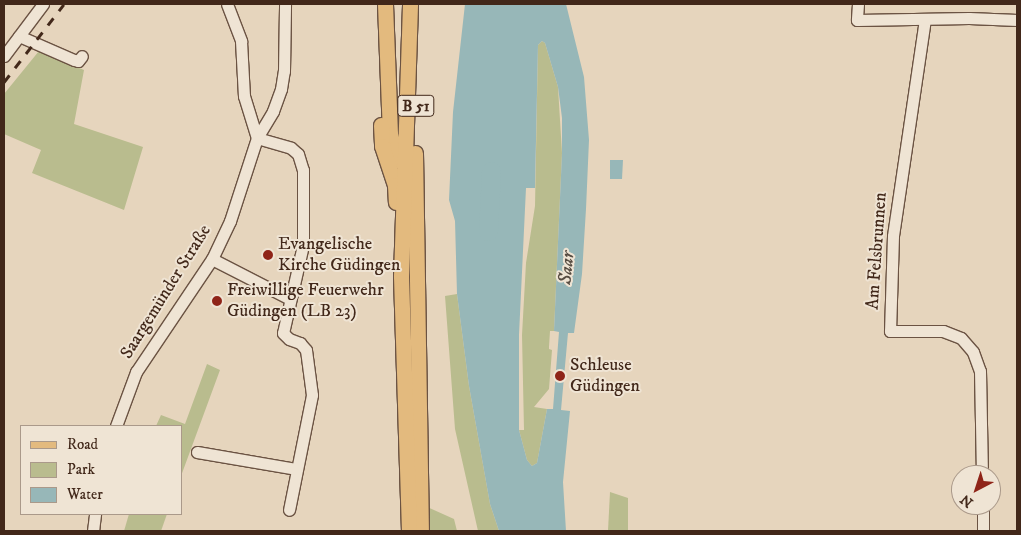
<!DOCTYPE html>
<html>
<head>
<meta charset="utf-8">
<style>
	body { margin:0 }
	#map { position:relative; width:1021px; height:535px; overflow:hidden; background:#e6d5bd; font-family:"IM FELL DW Pica",serif }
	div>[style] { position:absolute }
	.green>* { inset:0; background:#b9bc8e }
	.water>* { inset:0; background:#97b7b8 }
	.river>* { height:19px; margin:-9.5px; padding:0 9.5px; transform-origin:9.5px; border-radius:9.5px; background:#97b7b8 }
	.roads { filter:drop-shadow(1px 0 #6b5343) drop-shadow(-1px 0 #6b5343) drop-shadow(0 1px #6b5343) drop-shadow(0 -1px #6b5343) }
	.minor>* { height:11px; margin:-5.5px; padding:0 5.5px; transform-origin:5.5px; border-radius:5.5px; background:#efe4d4 }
	.major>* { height:15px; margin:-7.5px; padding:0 7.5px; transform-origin:7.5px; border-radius:7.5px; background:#e3ba7e }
	.rail>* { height:3px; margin-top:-1.5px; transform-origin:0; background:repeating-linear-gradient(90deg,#42281a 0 9px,transparent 0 18px) }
	.dots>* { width:14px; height:14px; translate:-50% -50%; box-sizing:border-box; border:2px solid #efe4d4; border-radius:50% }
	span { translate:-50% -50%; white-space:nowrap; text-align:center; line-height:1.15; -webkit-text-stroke:4px #efe4d4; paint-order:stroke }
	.shield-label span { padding:1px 4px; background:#efe4d4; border:1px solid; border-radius:4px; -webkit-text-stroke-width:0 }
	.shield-label { font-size:16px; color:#42281a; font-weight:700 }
	.poi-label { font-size:18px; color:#42281a }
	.left { translate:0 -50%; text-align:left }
	.street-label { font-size:18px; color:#42281a }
	.water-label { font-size:19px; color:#574c42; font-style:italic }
	.frame { position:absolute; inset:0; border:5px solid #42281a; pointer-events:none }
	.legend { position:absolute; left:20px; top:425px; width:162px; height:90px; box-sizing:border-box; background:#efe4d4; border:1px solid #aa998a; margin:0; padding:6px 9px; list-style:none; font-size:15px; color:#42281a }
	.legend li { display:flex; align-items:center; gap:10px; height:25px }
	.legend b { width:25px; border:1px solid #aa998a }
	.north { position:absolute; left:951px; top:465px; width:50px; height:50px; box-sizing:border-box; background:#efe4d4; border:1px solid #aa998a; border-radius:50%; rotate:220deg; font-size:14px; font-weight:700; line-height:20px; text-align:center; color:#42281a }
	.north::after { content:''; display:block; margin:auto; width:18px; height:22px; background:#8f2418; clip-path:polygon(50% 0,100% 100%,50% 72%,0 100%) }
</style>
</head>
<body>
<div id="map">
	<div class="green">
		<i style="clip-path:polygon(542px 41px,545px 43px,558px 87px,562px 153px,554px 331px,550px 331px,549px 347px,549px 349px,552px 350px,549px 389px,534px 407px,547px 409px,537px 463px,532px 466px,527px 460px,519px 430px,524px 430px,522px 335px,526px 263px,535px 206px,538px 45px)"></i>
		<i style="clip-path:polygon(39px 51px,84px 70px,74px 124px,143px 147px,124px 210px,32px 173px,41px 150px,4px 134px,4px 94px)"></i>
		<i style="clip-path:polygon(457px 294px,469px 386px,490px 504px,499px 531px,478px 531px,455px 429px,445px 296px)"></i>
		<i style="clip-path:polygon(207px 364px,220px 370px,181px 476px,181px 426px,156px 426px,161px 415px,185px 424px)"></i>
		<i style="clip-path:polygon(610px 492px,628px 498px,628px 531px,608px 531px)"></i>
		<i style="clip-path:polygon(425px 506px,454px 519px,457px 531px,426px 531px)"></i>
		<i style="clip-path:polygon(129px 514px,167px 514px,161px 531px,124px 531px)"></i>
	</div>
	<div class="water">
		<i style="clip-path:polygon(evenodd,465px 4px,566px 4px,584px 77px,589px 140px,586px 209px,582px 274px,574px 333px,568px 333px,561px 410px,570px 411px,563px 482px,566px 531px,499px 531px,490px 504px,469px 386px,457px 294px,455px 221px,449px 200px,453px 112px,465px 4px,542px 41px,545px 43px,558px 87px,562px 118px,562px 153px,554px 331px,559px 332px,553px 409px,547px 409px,537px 463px,532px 466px,527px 460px,519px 430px,519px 335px,526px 188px,535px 188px,538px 45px,542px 41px)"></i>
		<i style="clip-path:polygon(610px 160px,623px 160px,622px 179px,610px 179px)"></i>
	</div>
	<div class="river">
		<i style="left:488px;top:231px;width:60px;rotate:-87.1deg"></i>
	</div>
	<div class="roads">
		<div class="minor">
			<i style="left:227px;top:4px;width:40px;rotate:69deg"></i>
			<i style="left:241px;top:41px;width:55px;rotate:86.9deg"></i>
			<i style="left:244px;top:96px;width:44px;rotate:72.8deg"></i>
			<i style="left:858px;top:4px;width:16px;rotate:94deg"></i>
			<i style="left:857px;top:20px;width:112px;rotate:-1deg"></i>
			<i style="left:969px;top:18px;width:48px;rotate:2.4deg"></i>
			<i style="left:925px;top:19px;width:219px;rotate:98.4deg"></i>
			<i style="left:893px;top:236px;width:95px;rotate:91.8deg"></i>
			<i style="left:890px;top:331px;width:53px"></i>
			<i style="left:943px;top:331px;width:19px;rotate:21deg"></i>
			<i style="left:961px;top:338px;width:18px;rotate:49deg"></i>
			<i style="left:973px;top:352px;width:20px;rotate:70deg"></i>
			<i style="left:980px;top:371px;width:104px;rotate:88.9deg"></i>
			<i style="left:19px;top:36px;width:60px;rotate:23.6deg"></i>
			<i style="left:74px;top:60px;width:4px;rotate:14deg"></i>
			<i style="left:78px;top:61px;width:6px;rotate:-51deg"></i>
			<i style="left:4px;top:56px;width:65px;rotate:-53.1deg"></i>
			<i style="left:257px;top:138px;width:35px;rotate:16deg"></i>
			<i style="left:291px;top:148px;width:9px;rotate:41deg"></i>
			<i style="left:298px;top:154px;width:17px;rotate:73deg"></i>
			<i style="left:303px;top:170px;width:75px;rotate:90deg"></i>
			<i style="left:303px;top:245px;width:90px;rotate:102.8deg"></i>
			<i style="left:283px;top:333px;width:8px;rotate:45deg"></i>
			<i style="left:289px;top:339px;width:12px;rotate:20deg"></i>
			<i style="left:300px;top:343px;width:9px;rotate:49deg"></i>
			<i style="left:306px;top:350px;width:45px;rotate:82.4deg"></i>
			<i style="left:312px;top:395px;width:117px;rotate:101.3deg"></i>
			<i style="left:212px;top:259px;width:88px;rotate:27.1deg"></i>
			<i style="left:116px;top:426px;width:58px;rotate:-69.7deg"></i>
			<i style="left:136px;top:372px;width:136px;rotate:-56.1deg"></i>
			<i style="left:212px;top:259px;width:42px;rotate:-64.7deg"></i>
			<i style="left:230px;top:221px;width:87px;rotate:-72deg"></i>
			<i style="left:257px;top:138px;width:31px;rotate:-59deg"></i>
			<i style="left:273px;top:111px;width:23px;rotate:-70deg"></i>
			<i style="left:281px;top:89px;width:18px;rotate:-81deg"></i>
			<i style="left:284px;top:71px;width:67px;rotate:-89.1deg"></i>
			<i style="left:197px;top:452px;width:100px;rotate:9.7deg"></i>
			<i style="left:983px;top:505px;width:26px;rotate:90deg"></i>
			<i style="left:93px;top:531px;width:17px;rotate:-83deg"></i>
		</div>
		<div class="major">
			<i style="left:385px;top:4px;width:130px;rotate:87.8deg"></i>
			<i style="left:390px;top:134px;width:16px;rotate:75deg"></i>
			<i style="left:394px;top:149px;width:22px;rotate:58deg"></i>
			<i style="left:381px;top:125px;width:21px;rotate:87deg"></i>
			<i style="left:382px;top:146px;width:41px;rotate:71.6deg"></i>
			<i style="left:395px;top:185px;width:17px;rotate:87deg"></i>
			<i style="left:415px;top:153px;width:378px;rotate:89.1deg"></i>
			<i style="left:409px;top:531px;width:255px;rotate:-91.8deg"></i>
			<i style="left:401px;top:276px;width:272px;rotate:-88.1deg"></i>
		</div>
	</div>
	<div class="rail">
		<i style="left:4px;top:82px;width:98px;rotate:-52.4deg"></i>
	</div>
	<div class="dots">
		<i style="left:268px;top:255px;background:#8f2418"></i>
		<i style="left:217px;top:301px;background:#8f2418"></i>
		<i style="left:560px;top:376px;background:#8f2418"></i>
	</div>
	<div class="shield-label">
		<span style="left:416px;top:106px">B 51</span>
	</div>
	<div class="poi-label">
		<span class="left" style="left:278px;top:255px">Evangelische<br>Kirche Güdingen</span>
		<span class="left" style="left:227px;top:301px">Freiwillige Feuerwehr<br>Güdingen (LB 23)</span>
		<span class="left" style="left:570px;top:376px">Schleuse<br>Güdingen</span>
	</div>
	<div class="street-label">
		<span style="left:877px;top:251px;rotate:-86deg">Am Felsbrunnen</span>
		<span style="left:166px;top:292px;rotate:-58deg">Saargemünder Straße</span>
	</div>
	<div class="water-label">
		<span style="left:567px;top:268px;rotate:-85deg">Saar</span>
	</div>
	<div class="frame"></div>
	<ul class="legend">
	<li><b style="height:6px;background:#e3ba7e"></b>Road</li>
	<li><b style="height:14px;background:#b9bc8e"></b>Park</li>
	<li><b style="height:14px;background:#97b7b8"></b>Water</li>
	</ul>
	<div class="north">N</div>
</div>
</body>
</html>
